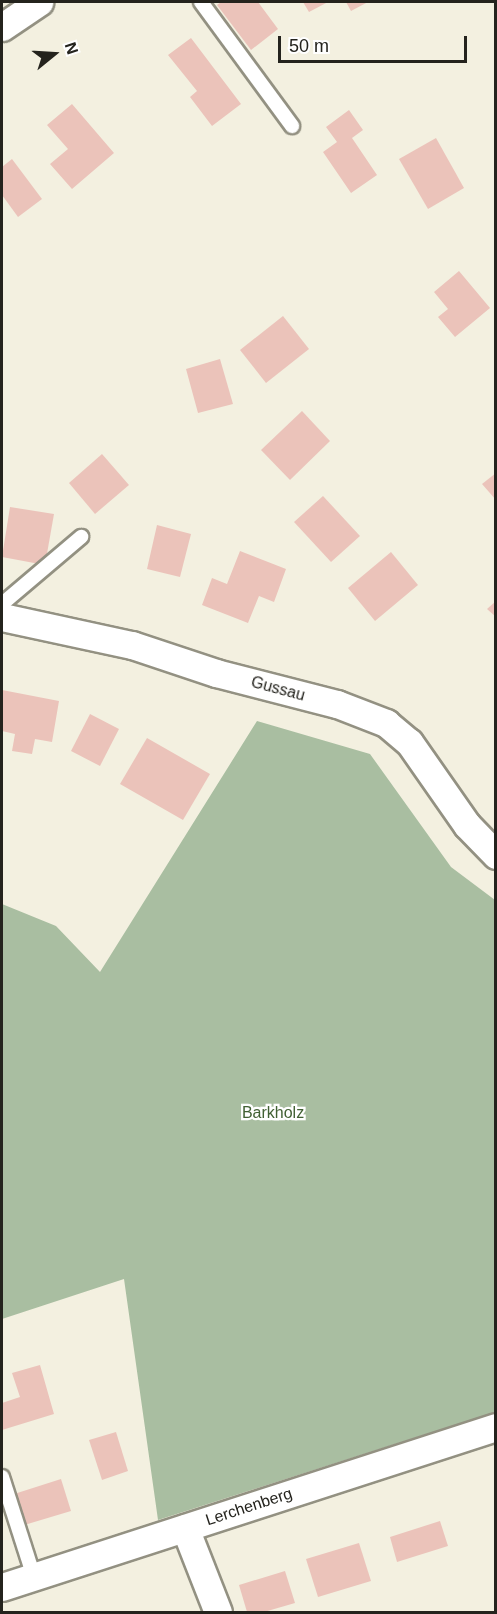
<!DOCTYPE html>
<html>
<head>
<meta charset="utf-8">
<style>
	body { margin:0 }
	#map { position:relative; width:497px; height:1614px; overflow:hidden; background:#f3f0e0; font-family:Arial,sans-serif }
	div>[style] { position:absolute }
	.forest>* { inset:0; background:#a9bea1 }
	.building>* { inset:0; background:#ebc3ba }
	.roads { filter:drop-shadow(2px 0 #939182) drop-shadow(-2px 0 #939182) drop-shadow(0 2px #939182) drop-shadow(0 -2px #939182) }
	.service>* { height:14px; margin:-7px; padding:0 7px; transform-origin:7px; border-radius:7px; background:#fff }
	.minor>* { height:27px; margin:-13.5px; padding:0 13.5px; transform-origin:13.5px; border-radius:13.5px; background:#fff }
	span { translate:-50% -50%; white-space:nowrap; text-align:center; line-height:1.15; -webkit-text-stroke:4.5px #fff; paint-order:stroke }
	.street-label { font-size:16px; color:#24231d }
	.park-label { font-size:16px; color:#416033 }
	.frame { position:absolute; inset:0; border:3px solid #24231d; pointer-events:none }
	.north { position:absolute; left:24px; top:24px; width:60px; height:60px; -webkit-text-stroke:4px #fff; paint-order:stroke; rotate:72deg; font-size:16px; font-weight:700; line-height:24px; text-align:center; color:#24231d }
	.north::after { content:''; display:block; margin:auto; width:21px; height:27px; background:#24231d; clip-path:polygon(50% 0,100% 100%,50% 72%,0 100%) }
	.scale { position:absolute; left:278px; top:36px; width:189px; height:27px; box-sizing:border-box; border:3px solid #24231d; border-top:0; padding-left:8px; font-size:18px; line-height:21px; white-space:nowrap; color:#24231d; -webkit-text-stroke:4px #fff; paint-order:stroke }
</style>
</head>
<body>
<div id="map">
	<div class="forest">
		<i style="clip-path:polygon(257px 721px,370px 754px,451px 867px,495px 900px,495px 1412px,158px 1520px,124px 1279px,2px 1319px,2px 904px,56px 926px,100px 972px)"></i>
	</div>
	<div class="building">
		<i style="clip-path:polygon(221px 2px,258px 2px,278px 29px,251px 50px,217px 5px)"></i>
		<i style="clip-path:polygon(303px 2px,328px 2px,309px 12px)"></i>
		<i style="clip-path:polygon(346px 2px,368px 2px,351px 11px)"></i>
		<i style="clip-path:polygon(191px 38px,241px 104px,212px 126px,190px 97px,197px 91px,168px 55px)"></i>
		<i style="clip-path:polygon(72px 104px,114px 153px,72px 189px,50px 164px,68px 149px,47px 125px)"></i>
		<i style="clip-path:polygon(349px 110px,363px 130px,352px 138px,377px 175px,351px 193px,323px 152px,337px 142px,326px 127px)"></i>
		<i style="clip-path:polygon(436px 138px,464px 188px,428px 209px,399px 159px)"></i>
		<i style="clip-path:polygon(12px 159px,42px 199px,18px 217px,2px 195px,2px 167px)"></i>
		<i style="clip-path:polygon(459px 271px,490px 308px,455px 337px,438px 317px,448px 309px,434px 292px)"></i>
		<i style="clip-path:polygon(283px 316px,309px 349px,266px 383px,240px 350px)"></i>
		<i style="clip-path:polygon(220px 359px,233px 404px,198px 413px,186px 369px)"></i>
		<i style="clip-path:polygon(302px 411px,330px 441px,290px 480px,261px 450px)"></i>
		<i style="clip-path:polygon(102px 454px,129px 485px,95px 514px,69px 483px)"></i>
		<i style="clip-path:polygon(496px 473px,496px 500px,482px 484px)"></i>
		<i style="clip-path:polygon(323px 496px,360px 536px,331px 562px,294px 522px)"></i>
		<i style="clip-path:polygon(10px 507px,54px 514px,45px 565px,2px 557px)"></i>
		<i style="clip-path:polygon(157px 525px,191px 534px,180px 577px,147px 569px)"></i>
		<i style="clip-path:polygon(240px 551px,286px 569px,274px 602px,259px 596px,248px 623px,202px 605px,212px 578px,227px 584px)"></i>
		<i style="clip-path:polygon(391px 552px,418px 585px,375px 621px,348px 588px)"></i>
		<i style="clip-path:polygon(496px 601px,496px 617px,487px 609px)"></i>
		<i style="clip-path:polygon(2px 690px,59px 701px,52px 742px,35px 739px,32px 754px,12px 751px,15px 734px,2px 731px)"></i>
		<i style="clip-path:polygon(90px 714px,119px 729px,100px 766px,71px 751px)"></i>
		<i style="clip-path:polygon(147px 738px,210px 774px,183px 820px,120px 784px)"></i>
		<i style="clip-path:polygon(40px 1365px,54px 1414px,2px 1430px,2px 1403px,20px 1397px,12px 1373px)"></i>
		<i style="clip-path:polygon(116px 1432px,128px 1471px,102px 1480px,89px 1440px)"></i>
		<i style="clip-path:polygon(61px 1479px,71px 1511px,21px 1526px,11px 1495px)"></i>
		<i style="clip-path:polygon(440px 1521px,448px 1546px,397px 1562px,390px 1537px)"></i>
		<i style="clip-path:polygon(359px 1543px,371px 1581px,318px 1597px,306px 1559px)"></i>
		<i style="clip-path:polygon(285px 1571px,295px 1603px,264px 1612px,247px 1612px,239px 1585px)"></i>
	</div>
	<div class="roads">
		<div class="service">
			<i style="left:201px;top:2px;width:154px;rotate:53.7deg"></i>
			<i style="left:2px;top:604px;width:104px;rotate:-40.3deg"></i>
			<i style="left:2px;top:1477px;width:105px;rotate:72.3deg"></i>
		</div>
		<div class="minor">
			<i style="left:2px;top:27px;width:45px;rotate:-34deg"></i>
			<i style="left:2px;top:617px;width:133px;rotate:12.2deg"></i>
			<i style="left:132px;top:645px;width:89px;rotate:18.4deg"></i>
			<i style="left:216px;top:673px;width:125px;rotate:14.4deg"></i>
			<i style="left:337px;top:704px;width:53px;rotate:21.2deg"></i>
			<i style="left:386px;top:723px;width:30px;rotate:40deg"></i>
			<i style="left:409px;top:742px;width:101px;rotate:55.1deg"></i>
			<i style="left:467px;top:825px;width:42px;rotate:46deg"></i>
			<i style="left:185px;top:1528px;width:90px;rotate:68.6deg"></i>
			<i style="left:2px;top:1587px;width:519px;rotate:-17.95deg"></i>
		</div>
	</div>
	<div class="street-label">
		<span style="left:278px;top:689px;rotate:15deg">Gussau</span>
		<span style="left:249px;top:1507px;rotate:-18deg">Lerchenberg</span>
	</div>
	<div class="park-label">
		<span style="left:273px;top:1113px">Barkholz</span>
	</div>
	<div class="frame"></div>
	<div class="north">N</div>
	<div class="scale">50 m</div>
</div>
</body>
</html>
